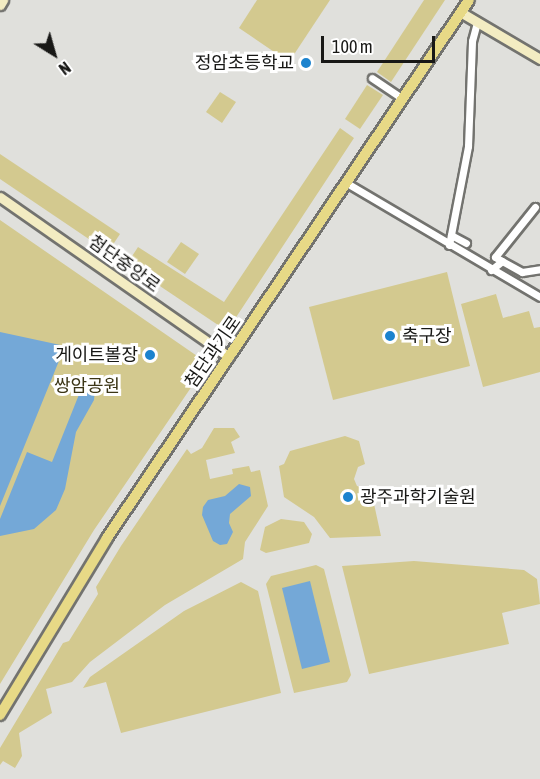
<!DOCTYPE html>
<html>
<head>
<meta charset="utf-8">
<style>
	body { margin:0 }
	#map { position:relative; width:540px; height:779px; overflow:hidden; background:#e0e0dc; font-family:"Asap Condensed","Noto Sans KR",sans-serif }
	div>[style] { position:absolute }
	.green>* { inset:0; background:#d3c98f }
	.water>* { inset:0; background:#74a8d7 }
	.roads { filter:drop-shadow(2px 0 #73736f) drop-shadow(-2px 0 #73736f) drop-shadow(0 2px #73736f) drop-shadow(0 -2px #73736f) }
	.street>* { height:7px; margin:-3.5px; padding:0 3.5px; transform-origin:3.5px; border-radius:3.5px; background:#fff }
	.secondary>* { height:9px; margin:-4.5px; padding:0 4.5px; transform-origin:4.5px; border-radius:4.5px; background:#f3ecc2 }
	.primary>* { height:10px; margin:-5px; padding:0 5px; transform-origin:5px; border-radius:5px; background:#e7d986 }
	.dots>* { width:16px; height:16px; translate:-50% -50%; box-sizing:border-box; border:3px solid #fff; border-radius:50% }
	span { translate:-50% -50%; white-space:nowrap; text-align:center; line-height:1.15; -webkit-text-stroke:6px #fff; paint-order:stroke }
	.poi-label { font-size:18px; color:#181816 }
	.right { translate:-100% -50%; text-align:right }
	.left { translate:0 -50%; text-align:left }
	.street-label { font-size:18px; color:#181816 }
	.park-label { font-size:18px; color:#3b3516 }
	.north { position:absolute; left:24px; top:24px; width:60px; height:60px; -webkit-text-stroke:4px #fff; paint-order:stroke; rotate:143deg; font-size:16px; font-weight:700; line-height:24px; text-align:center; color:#181816 }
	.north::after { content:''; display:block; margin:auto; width:21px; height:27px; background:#181816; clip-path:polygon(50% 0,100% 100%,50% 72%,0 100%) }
	.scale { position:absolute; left:321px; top:36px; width:114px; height:27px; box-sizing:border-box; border:3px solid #181816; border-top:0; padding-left:8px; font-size:18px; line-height:21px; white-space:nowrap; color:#181816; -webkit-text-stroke:4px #fff; paint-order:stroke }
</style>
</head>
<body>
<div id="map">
	<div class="green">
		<i style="clip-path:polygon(257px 0,330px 0,289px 62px,239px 28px)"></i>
		<i style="clip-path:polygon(424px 0,445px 0,391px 82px,377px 72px)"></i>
		<i style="clip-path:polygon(367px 85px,383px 95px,360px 129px,345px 119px)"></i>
		<i style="clip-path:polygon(220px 92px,236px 102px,222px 123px,206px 112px)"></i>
		<i style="clip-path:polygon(340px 128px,354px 138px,229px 328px,224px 329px,127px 264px,138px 247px,224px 302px)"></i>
		<i style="clip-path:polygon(0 154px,120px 234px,108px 252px,0 179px)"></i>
		<i style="clip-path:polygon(0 220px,200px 358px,205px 367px,94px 530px,0 684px)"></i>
		<i style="clip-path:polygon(181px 242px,199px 254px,185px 274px,167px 262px)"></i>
		<i style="clip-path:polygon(447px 272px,470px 366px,333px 400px,309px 307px)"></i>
		<i style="clip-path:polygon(496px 294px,503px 318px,529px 311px,534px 328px,540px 327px,540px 372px,483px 387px,461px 304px)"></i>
		<i style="clip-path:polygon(214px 428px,234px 428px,240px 437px,231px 442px,235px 453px,206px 460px,210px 479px,233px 474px,232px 469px,249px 466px,251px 472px,260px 470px,268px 506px,245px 542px,243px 559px,165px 605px,90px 662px,72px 682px,46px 689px,52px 713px,19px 733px,22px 756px,15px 768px,3px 761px,0 765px,0 748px,63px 643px,69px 641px,98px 594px,96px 587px,121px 546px,187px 449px,191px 454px,202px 448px)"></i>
		<i style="clip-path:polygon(345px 436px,359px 441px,365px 464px,358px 467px,354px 479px,357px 486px,371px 490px,381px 536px,330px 538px,314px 517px,284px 497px,279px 466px,284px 464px,290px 451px)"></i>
		<i style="clip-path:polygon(281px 519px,304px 522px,312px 534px,309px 543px,266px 553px,260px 550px,265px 527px)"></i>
		<i style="clip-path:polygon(414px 561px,524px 570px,537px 579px,540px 604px,502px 613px,509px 644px,369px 674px,342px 566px)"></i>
		<i style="clip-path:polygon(316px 565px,324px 569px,351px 675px,347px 682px,294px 693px,266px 584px,271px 576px)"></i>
		<i style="clip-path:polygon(241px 582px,258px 591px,281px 693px,121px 733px,106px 682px,83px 688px,90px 677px,184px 611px)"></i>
	</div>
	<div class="water">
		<i style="clip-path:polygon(0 332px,65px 346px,0 506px)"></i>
		<i style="clip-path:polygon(86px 377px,96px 381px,94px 400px,76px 432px,65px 489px,56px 510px,34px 529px,0 536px,0 519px,27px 452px,52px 462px)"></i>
		<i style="clip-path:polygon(239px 484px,250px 487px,251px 496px,230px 514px,229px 523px,233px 532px,227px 544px,220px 545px,213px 541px,202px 515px,203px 507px,208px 500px,225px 496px)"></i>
		<i style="clip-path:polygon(310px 581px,330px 662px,302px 669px,282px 588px)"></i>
	</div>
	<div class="roads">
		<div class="street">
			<i style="left:372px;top:78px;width:36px;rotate:34deg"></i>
			<i style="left:345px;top:182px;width:226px;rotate:30.5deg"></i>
			<i style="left:451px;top:235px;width:17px;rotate:28deg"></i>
			<i style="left:449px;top:245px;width:101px;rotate:-79.1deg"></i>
			<i style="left:468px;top:146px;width:105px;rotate:-87.8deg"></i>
			<i style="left:472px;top:41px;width:20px;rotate:-75deg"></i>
			<i style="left:502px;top:261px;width:8px;rotate:-150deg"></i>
			<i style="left:495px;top:257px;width:64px;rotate:-51.3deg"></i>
			<i style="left:491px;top:270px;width:14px;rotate:-39deg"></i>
			<i style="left:502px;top:261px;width:23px;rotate:29deg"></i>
			<i style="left:522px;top:272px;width:18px;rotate:-9deg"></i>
		</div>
		<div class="secondary">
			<i style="left:0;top:5px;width:6px;rotate:-59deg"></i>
			<i style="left:462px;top:13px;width:91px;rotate:30.5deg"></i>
			<i style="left:0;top:197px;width:279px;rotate:34.9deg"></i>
		</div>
		<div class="primary">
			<i style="left:0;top:715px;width:207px;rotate:-58.8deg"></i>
			<i style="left:107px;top:538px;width:648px;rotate:-56.06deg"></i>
		</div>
	</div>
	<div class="dots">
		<i style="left:306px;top:63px;background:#1c83ce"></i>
		<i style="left:390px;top:336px;background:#1c83ce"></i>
		<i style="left:150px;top:355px;background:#1c83ce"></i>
		<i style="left:348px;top:497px;background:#1c83ce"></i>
	</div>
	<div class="poi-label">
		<span class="right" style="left:294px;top:63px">정암초등학교</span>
		<span class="left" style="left:402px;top:336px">축구장</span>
		<span class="right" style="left:138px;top:355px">게이트볼장</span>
		<span class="left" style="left:360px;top:497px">광주과학기술원</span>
	</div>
	<div class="street-label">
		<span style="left:124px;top:264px;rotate:36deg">첨단중앙로</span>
		<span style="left:213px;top:352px;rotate:-55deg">첨단과기로</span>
	</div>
	<div class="park-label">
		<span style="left:87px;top:386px">쌍암공원</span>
	</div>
	<div class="north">N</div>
	<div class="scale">100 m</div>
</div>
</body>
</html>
